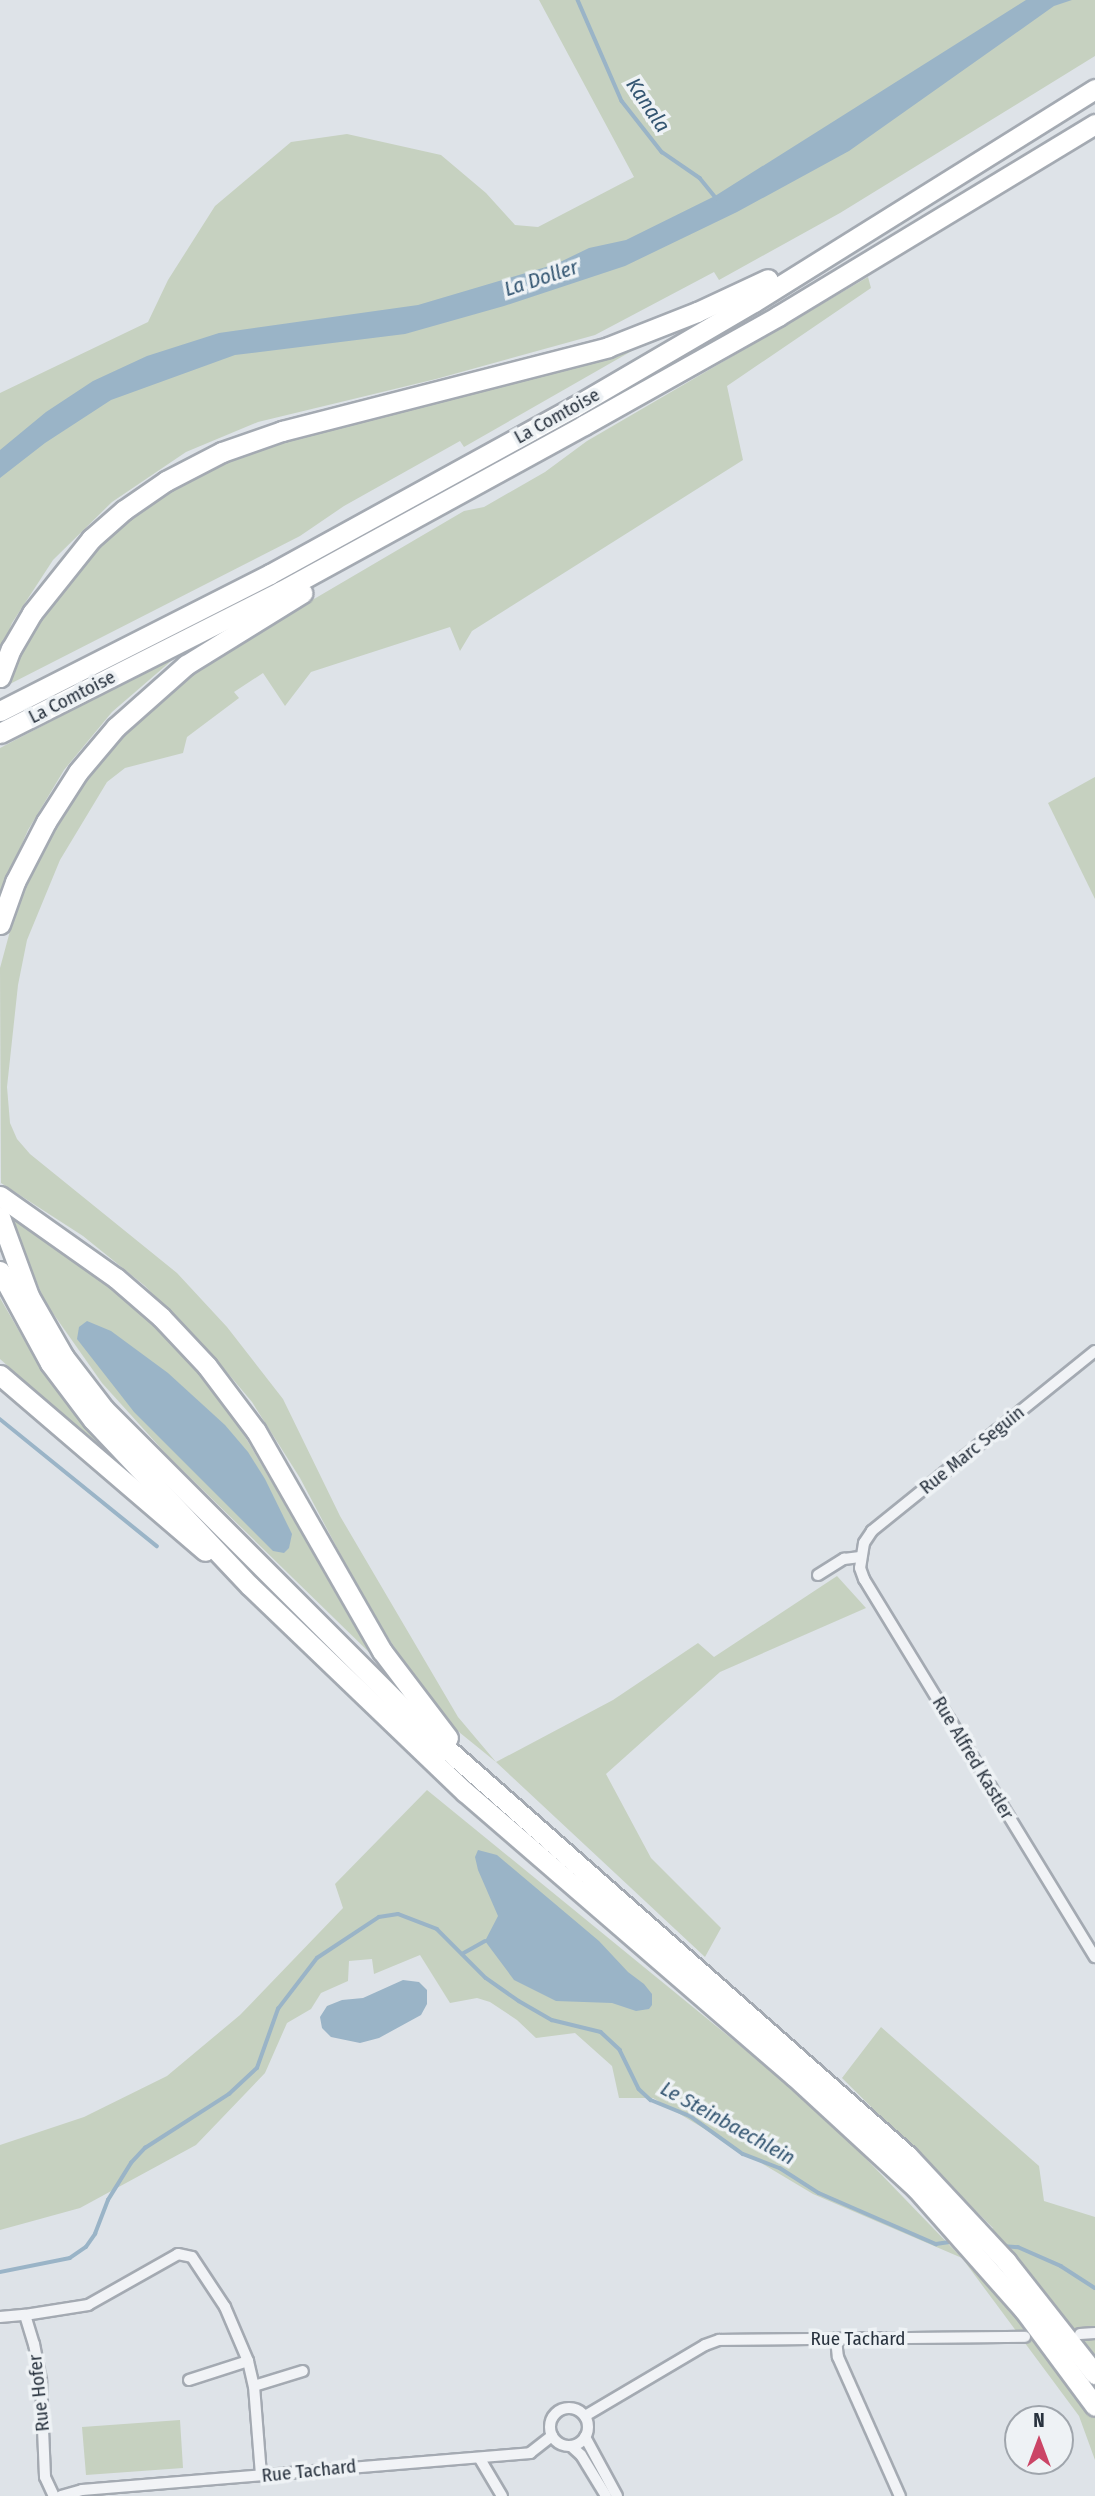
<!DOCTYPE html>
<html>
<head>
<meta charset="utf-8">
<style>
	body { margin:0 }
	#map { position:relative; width:1095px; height:2496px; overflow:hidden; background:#dee3e8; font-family:"Fira Sans Condensed",sans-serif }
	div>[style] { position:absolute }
	.green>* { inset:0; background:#c6d1c0 }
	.water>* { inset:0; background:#9ab4c7 }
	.stream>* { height:3.5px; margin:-1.75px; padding:0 1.75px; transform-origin:1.75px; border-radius:1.75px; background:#9ab4c7 }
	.roads { filter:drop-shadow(2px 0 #a4aab2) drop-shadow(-2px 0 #a4aab2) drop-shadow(0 2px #a4aab2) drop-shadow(0 -2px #a4aab2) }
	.street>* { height:10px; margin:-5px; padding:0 5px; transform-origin:5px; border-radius:5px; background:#f1f3f6 }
	.street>.ring { margin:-5px; padding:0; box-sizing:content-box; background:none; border:10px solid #f1f3f6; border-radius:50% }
	.highway>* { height:19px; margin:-9.5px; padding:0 9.5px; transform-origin:9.5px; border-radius:9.5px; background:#fff }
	span { translate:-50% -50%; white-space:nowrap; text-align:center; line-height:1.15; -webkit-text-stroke:7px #eef2f5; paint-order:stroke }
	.street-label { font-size:19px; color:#28323e }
	.water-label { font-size:21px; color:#335571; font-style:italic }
	.north { position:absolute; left:1004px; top:2405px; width:70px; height:70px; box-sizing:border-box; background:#eef2f5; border:2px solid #9fa5ac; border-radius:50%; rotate:0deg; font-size:19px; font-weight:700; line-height:28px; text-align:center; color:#28323e }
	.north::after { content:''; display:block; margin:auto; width:24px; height:32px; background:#cb4566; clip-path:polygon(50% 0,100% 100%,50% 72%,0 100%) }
</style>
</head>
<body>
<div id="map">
	<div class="green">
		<i style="clip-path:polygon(539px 0,1095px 0,1095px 56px,840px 213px,719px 280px,714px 272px,595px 335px,436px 379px,258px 422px,186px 452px,112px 502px,53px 560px,12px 623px,0 653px,0 393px,148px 322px,168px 280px,215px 206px,291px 142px,347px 134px,441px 155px,486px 193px,515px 225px,538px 227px,634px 177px)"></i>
		<i style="clip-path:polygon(868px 277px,871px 288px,727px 386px,743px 460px,472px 631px,460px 651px,450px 627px,311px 672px,285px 706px,263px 673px,234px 692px,239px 698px,187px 737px,183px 753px,125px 768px,107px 782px,60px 860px,27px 940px,18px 985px,7px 1087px,10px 1123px,17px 1139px,30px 1154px,177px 1273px,227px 1327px,283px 1399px,340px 1516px,458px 1717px,496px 1762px,613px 1700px,698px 1643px,714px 1657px,837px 1576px,866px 1608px,720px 1672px,606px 1774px,651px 1858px,721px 1928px,705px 1957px,496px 1762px,454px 1728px,421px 1688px,370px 1610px,300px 1478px,252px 1402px,220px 1364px,145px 1286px,83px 1236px,1px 1183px,0 968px,13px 920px,30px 874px,65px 808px,131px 724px,198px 667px,464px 511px,484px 507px,545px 472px,587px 441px)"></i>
		<i style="clip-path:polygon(635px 344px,637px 348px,464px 447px,460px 441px,344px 506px,300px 536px,4px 687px,30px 630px,107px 534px,176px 484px,242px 455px,308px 435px,557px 371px)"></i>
		<i style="clip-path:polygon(178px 655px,112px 712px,64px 770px,28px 830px,0 895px,0 748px)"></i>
		<i style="clip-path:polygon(1095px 777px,1095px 899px,1048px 803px)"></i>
		<i style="clip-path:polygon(6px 1208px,111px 1281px,169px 1335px,224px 1401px,376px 1659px,167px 1455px,102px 1383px,45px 1302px)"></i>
		<i style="clip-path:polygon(0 1298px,41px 1369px,114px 1461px,0 1359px)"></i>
		<i style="clip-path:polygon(427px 1790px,819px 2110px,961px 2257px,993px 2228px,842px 2078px,881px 2027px,1039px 2166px,1044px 2201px,1095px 2217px,1095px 2460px,1079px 2416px,962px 2258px,813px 2194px,653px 2098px,619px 2098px,612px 2066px,575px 2033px,536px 2038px,517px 2020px,490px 2002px,477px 1998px,450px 2003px,420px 1955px,374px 1974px,372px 1959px,349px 1961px,348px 1981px,321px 1993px,311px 2009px,287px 2023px,265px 2073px,196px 2145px,80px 2208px,0 2230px,0 2145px,84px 2117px,167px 2076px,240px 2015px,343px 1908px,335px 1884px)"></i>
		<i style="clip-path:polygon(180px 2420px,183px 2468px,86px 2475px,82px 2427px)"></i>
	</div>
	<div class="water">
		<i style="clip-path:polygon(1026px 0,1072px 0,1054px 6px,849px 151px,737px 212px,625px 266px,504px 306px,405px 334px,235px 355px,111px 400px,45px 443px,0 478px,0 450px,46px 412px,93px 381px,147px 356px,219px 333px,418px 305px,556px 264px,589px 248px,626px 240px,715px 196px)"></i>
		<i style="clip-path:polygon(87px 1321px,111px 1331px,168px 1373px,225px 1425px,248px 1452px,265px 1479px,292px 1534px,289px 1548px,284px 1553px,273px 1551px,134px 1412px,77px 1339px,79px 1327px)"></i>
		<i style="clip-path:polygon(478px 1850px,497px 1855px,599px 1941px,628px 1972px,644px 1984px,652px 1994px,652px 2005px,649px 2009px,636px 2011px,612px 2003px,556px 2001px,514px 1980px,485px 1941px,498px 1916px,478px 1870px,475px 1857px)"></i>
		<i style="clip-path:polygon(403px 1980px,419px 1982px,427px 1990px,427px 2004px,421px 2015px,379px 2038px,360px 2043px,331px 2037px,322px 2028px,320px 2017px,327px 2006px,342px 2000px,363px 1998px)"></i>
	</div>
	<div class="stream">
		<i style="left:578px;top:0;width:110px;rotate:66.5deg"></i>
		<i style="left:622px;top:101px;width:65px;rotate:51.9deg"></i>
		<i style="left:662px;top:152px;width:46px;rotate:34.4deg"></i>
		<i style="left:700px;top:178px;width:26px;rotate:51deg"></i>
		<i style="left:0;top:1419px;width:202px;rotate:39deg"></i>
		<i style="left:462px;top:1954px;width:26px;rotate:-29deg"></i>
		<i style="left:1002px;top:2246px;width:16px;rotate:4deg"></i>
		<i style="left:1018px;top:2247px;width:47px;rotate:23.8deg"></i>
		<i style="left:1061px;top:2266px;width:40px;rotate:32.9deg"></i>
		<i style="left:0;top:2272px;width:71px;rotate:-11.3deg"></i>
		<i style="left:70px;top:2258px;width:19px;rotate:-35deg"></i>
		<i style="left:86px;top:2247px;width:16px;rotate:-55deg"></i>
		<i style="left:95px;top:2234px;width:36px;rotate:-69deg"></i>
		<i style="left:108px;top:2200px;width:44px;rotate:-58.1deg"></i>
		<i style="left:131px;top:2163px;width:21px;rotate:-47deg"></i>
		<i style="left:145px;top:2148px;width:100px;rotate:-32.7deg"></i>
		<i style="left:229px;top:2094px;width:38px;rotate:-43deg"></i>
		<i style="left:257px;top:2068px;width:63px;rotate:-70.4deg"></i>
		<i style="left:278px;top:2009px;width:64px;rotate:-52.6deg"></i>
		<i style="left:317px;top:1958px;width:74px;rotate:-33.5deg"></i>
		<i style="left:379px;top:1917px;width:19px;rotate:-9deg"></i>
		<i style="left:398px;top:1914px;width:42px;rotate:21deg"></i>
		<i style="left:437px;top:1929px;width:69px;rotate:45deg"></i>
		<i style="left:486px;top:1978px;width:40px;rotate:34.9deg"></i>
		<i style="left:519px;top:2001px;width:38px;rotate:30deg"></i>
		<i style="left:552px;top:2020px;width:50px;rotate:13.8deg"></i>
		<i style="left:601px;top:2032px;width:26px;rotate:43deg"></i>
		<i style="left:620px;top:2050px;width:43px;rotate:64deg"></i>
		<i style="left:639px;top:2089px;width:16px;rotate:43deg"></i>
		<i style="left:651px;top:2100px;width:42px;rotate:22.3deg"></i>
		<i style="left:690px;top:2116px;width:65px;rotate:35.6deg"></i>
		<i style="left:743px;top:2154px;width:40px;rotate:21deg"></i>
		<i style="left:780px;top:2168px;width:46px;rotate:32.7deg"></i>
		<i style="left:819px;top:2193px;width:128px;rotate:23.6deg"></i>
		<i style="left:936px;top:2244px;width:15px;rotate:-8deg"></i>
	</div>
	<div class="roads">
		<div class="street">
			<i style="left:1095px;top:1351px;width:287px;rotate:141.1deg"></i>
			<i style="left:872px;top:1531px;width:14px;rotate:124deg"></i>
			<i style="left:864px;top:1543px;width:25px;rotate:99deg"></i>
			<i style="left:860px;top:1568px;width:12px;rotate:70deg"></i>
			<i style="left:864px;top:1579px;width:443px;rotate:58.6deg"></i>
			<i style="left:818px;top:1575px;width:31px;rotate:-32deg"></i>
			<i style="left:844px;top:1559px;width:16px;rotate:-7deg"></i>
			<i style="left:25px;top:2315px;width:64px;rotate:-9deg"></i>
			<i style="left:88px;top:2305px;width:103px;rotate:-29.5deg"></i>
			<i style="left:178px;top:2254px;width:14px;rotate:12deg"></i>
			<i style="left:192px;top:2257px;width:60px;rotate:56.6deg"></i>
			<i style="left:225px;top:2307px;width:59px;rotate:66.9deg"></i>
			<i style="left:248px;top:2361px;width:26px;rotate:77deg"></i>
			<i style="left:254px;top:2386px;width:89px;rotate:85.5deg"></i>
			<i style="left:0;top:2317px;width:25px;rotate:-5deg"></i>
			<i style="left:25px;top:2315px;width:30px;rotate:73deg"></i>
			<i style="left:34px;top:2344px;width:38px;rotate:79deg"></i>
			<i style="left:41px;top:2381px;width:96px;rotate:87.6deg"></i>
			<i style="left:45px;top:2477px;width:21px;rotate:65deg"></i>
			<i style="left:1080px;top:2334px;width:15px;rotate:-4deg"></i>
			<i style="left:836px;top:2339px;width:18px;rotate:84deg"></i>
			<i style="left:838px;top:2357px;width:152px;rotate:66deg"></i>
			<i style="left:189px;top:2380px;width:62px;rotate:-17.9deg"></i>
			<i style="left:254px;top:2386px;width:51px;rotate:-17deg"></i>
			<i class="ring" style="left:550px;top:2408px;width:28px;height:28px"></i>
			<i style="left:585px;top:2416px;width:139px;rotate:-30.6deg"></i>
			<i style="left:705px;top:2345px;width:15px;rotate:-20deg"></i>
			<i style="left:719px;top:2340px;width:306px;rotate:-0.6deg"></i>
			<i style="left:585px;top:2437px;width:67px;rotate:61.5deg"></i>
			<i style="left:571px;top:2446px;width:13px;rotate:42deg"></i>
			<i style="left:581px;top:2455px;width:48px;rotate:58.6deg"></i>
			<i style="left:480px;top:2459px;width:43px;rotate:59.3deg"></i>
			<i style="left:61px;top:2496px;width:22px;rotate:-16deg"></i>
			<i style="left:82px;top:2490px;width:450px;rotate:-4.7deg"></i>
			<i style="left:530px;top:2453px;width:28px;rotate:-38deg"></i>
		</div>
		<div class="highway">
			<i style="left:0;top:677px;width:30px;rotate:-69deg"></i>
			<i style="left:11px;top:649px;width:42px;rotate:-59.7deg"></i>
			<i style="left:32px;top:613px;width:95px;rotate:-51.4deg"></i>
			<i style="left:91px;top:539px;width:44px;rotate:-41.3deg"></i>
			<i style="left:124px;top:510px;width:51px;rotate:-34.6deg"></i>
			<i style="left:166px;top:481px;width:63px;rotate:-27.4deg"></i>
			<i style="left:222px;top:452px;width:64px;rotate:-19.3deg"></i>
			<i style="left:282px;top:431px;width:337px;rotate:-14.4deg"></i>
			<i style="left:608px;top:347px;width:96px;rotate:-21.5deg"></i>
			<i style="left:697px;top:312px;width:78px;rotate:-24.9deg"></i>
			<i style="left:0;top:711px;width:303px;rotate:-26.9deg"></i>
			<i style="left:270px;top:574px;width:347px;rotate:-28.8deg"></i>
			<i style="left:574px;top:407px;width:208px;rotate:-30.3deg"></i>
			<i style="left:754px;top:302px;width:402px;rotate:-32deg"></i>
			<i style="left:0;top:733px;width:315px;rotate:-26.8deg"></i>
			<i style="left:281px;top:591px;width:345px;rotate:-28.7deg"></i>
			<i style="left:584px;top:425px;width:223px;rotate:-29.3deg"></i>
			<i style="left:778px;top:316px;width:371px;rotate:-31.2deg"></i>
			<i style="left:0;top:924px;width:45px;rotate:-70.3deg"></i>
			<i style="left:15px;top:882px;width:68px;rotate:-62.7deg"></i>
			<i style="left:46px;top:822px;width:59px;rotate:-57.4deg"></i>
			<i style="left:78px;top:772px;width:59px;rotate:-49.8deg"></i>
			<i style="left:116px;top:727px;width:94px;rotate:-41.5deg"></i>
			<i style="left:186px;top:665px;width:137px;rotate:-31.8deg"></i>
			<i style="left:0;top:1196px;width:142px;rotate:35.3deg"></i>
			<i style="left:116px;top:1278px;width:60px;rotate:40.9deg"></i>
			<i style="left:161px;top:1317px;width:67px;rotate:46.8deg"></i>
			<i style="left:207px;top:1366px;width:81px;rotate:53deg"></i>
			<i style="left:256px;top:1431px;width:254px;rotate:60.2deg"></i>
			<i style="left:382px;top:1651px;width:109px;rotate:52.8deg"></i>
			<i style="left:0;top:1217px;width:84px;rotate:69.8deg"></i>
			<i style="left:29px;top:1296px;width:70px;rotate:60.2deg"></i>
			<i style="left:64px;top:1357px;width:66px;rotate:52.4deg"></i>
			<i style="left:104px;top:1409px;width:450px;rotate:45deg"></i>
			<i style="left:422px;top:1727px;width:648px;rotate:41.44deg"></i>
			<i style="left:908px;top:2156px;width:144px;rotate:47deg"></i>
			<i style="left:1006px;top:2261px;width:144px;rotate:51.8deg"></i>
			<i style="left:0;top:1271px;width:105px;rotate:61.5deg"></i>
			<i style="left:50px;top:1363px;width:71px;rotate:53deg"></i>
			<i style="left:93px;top:1420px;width:228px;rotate:46.6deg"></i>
			<i style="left:250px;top:1586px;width:298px;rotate:43.8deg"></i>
			<i style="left:465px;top:1792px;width:435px;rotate:40.8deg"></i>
			<i style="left:794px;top:2076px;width:166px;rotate:42.6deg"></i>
			<i style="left:916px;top:2188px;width:163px;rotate:48.5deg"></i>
			<i style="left:1024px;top:2310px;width:119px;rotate:53.5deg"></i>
			<i style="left:0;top:1375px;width:270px;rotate:40.6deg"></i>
		</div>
	</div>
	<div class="street-label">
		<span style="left:557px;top:416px;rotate:-29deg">La Comtoise</span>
		<span style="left:72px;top:697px;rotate:-27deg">La Comtoise</span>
		<span style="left:972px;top:1450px;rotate:-39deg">Rue Marc Seguin</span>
		<span style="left:973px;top:1758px;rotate:59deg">Rue Alfred Kastler</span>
		<span style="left:858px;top:2339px">Rue Tachard</span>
		<span style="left:39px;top:2393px;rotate:-96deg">Rue Hofer</span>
		<span style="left:309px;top:2471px;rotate:-6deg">Rue Tachard</span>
	</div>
	<div class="water-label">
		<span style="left:648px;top:105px;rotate:56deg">Kanala</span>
		<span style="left:541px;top:278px;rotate:-18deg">La Doller</span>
		<span style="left:728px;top:2123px;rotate:29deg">Le Steinbaechlein</span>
	</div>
	<div class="north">N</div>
</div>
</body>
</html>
